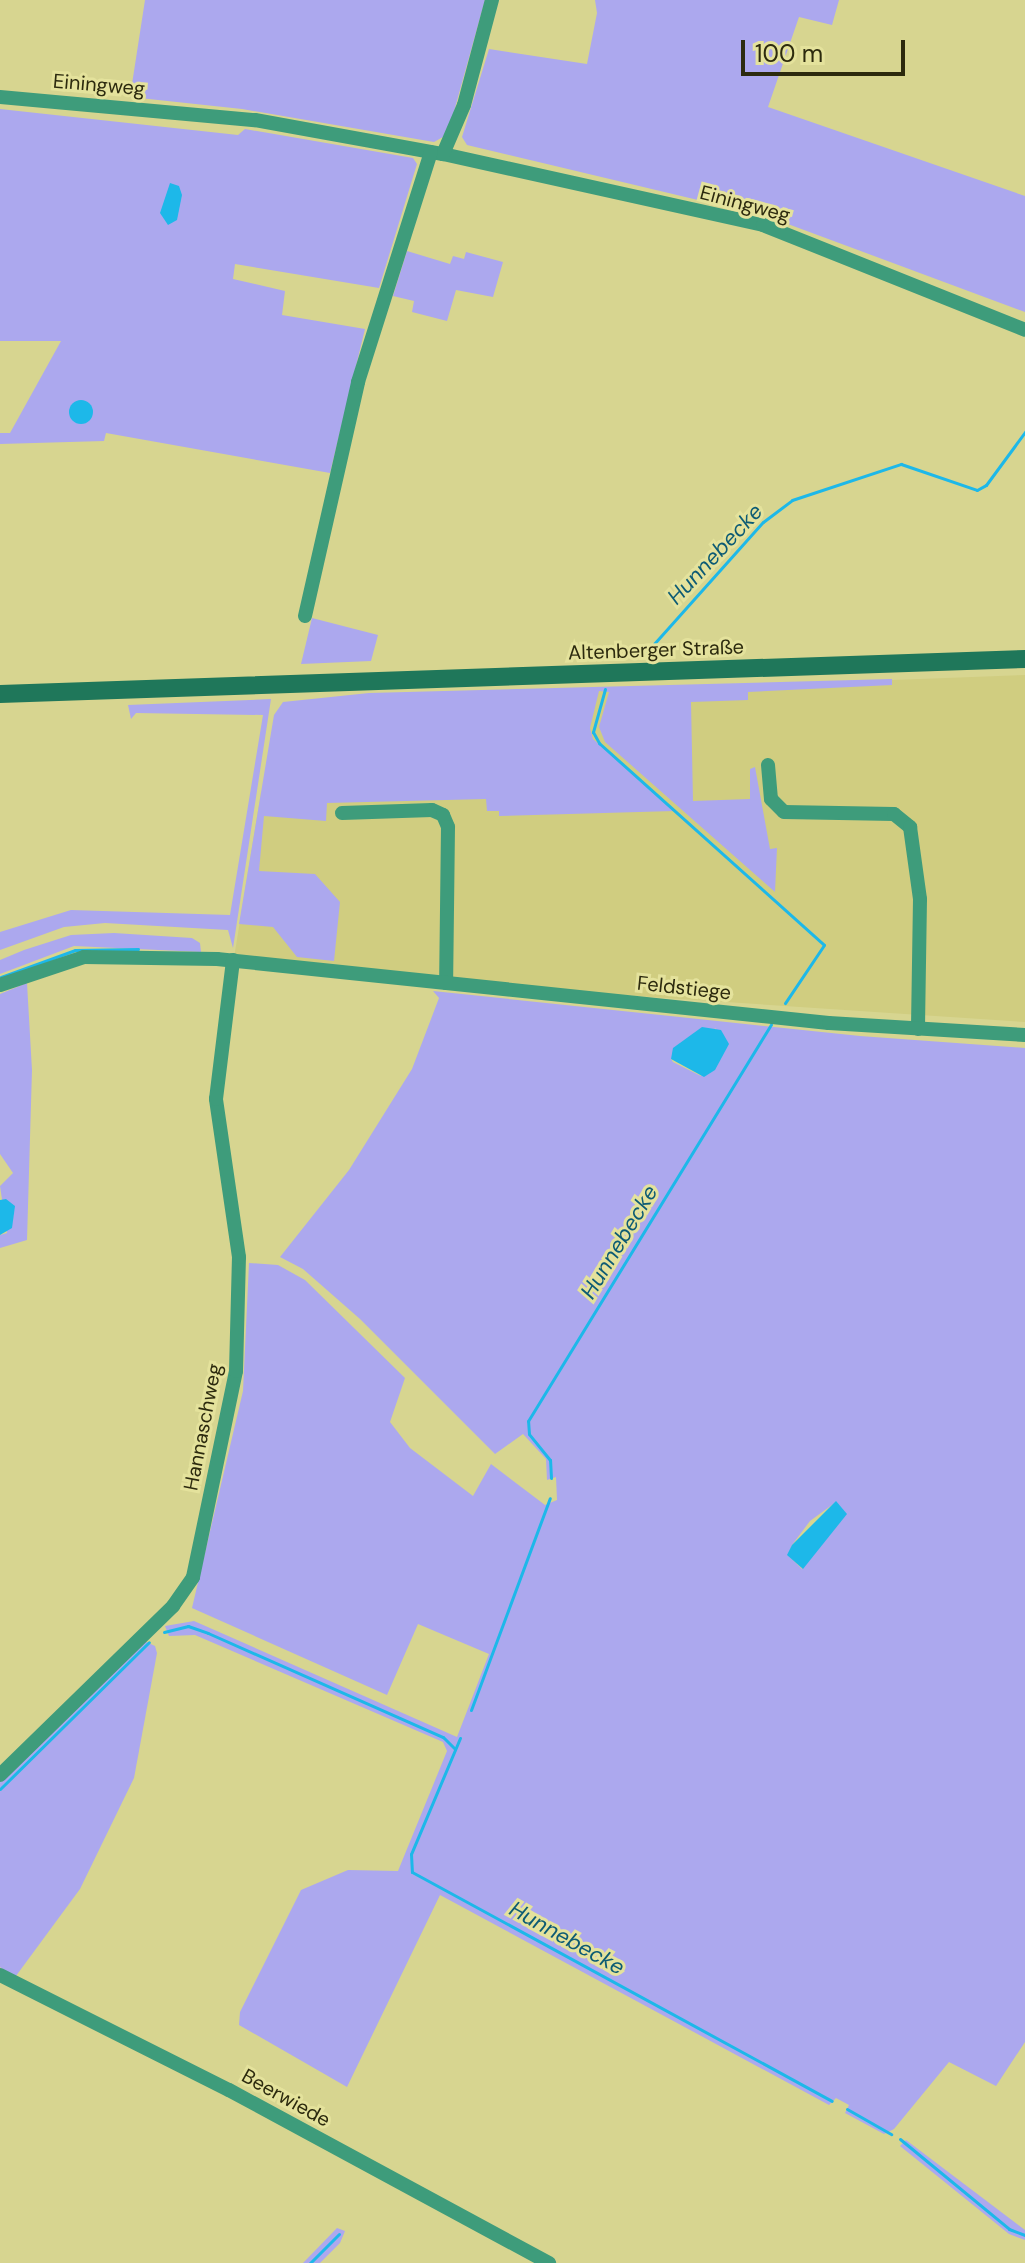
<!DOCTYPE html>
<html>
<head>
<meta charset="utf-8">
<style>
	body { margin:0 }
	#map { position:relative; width:1025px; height:2263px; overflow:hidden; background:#d7d590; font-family:"DM Sans",sans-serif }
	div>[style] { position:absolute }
	.built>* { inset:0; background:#d0cd80 }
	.green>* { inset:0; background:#aca8ee }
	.water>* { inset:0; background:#1db8e9 }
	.round { border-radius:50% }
	.stream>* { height:3px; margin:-1.5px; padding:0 1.5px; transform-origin:1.5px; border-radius:1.5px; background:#1db8e9 }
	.minor>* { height:14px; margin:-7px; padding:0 7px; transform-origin:7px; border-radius:7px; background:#3e9c7b }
	.secondary>* { height:18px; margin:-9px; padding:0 9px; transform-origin:9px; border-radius:9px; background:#1f775a }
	span { translate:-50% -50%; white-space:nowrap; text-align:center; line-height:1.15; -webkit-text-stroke:6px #e4e29c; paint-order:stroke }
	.street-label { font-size:20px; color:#2c2a0e }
	.water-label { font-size:22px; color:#0d5b74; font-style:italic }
	.scale { position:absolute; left:741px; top:40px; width:164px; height:36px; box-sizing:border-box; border:4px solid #2c2a0e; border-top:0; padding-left:10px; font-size:24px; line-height:28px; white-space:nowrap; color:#2c2a0e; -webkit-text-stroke:6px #e4e29c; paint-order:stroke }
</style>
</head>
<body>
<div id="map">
	<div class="built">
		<i style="clip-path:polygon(1025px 675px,1025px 1022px,308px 974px,233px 964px,261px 792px,576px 692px)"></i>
	</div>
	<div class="green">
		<i style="clip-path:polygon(145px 0,485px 0,453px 115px,443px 137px,434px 142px,242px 109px,130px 97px)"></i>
		<i style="clip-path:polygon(595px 0,839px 0,832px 25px,799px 17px,768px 107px,1025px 196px,1025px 312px,769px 217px,467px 145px,462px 137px,489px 49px,587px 64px,597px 13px)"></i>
		<i style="clip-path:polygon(0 109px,238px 135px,245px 129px,413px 158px,417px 164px,379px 288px,235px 264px,233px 279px,285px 291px,282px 315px,365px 329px,330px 473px,106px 433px,104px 441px,0 444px,0 433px,10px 433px,61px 341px,0 341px)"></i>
		<i style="clip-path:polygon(407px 251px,450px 264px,453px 256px,464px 259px,466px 252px,503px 262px,493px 297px,456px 290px,447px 321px,412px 312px,414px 301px,393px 296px)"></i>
		<i style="clip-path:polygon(312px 618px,378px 635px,371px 661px,301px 664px)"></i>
		<i style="clip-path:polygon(892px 679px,892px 685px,748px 692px,748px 700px,691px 702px,693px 801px,750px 799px,750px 769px,755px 767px,770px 849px,777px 848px,775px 892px,605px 742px,599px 727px,609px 692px,599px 691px,590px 728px,593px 739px,674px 811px,499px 816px,499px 811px,487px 811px,486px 799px,327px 803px,326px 821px,264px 816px,259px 871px,315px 874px,340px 902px,334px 961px,297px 957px,273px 927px,239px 924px,274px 715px,283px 702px,369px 693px)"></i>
		<i style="clip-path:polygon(271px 699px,233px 948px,228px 930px,105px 923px,64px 927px,0 950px,0 932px,71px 910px,230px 915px,263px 715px,136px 713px,131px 719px,128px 705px)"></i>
		<i style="clip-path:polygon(114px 933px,192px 938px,200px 943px,201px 952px,74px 946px,0 974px,0 960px,24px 950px,71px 935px)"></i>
		<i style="clip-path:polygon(27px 983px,32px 1070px,27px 1240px,0 1248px,0 1235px,7px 1233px,0 1186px,13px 1173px,0 1154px,0 994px)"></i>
		<i style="clip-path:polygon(evenodd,433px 991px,860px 1036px,1025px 1048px,1025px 2042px,996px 2086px,949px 2062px,894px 2129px,884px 2134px,845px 2113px,849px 2105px,836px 2098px,829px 2105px,440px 1895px,347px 2087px,239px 2025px,240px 2012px,301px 1890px,348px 1870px,398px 1871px,447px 1751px,443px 1742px,195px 1635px,169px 1636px,165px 1626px,194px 1621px,457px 1737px,489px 1654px,418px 1624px,387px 1695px,192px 1608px,243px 1391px,249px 1263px,278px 1265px,305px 1280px,405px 1378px,390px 1422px,410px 1448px,473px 1496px,491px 1464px,545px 1505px,557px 1500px,556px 1477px,547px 1480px,546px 1459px,523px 1434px,495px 1454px,360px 1319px,303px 1269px,280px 1257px,349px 1170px,412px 1069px,439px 998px,433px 991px,716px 1028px,701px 1076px,673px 1062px,671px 1059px,716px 1028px,433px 991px,836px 1502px,808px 1561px,802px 1569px,788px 1555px,792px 1545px,810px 1521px,836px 1502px)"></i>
		<i style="clip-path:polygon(144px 1641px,155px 1646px,157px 1653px,134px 1778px,80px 1889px,13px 1980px,0 1967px,0 1782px)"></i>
		<i style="clip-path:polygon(906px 2140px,1025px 2230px,1025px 2240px,1009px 2234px,900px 2146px)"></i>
		<i style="clip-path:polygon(337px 2228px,345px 2231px,340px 2243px,320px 2263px,303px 2263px)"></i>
	</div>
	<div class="water">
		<i style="clip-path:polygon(170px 183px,179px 186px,182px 195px,177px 220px,168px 225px,160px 213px)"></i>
		<i class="round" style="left:69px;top:400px;width:24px;height:24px"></i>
		<i style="clip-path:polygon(702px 1027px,721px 1030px,729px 1044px,715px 1070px,704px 1077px,671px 1059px,673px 1048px)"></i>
		<i style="clip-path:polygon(6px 1199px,15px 1206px,12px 1228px,0 1235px,0 1200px)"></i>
		<i style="clip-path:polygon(836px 1501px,847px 1514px,803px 1569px,787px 1555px,792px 1545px)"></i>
	</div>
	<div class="stream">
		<i style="left:644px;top:655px;width:178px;rotate:-48.2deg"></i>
		<i style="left:763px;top:522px;width:36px;rotate:-37deg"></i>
		<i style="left:792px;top:500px;width:115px;rotate:-18.3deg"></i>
		<i style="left:901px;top:464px;width:80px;rotate:18.9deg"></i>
		<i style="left:977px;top:490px;width:10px;rotate:-29deg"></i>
		<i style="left:986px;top:485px;width:66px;rotate:-53.7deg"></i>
		<i style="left:605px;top:689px;width:45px;rotate:105.6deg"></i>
		<i style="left:593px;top:732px;width:13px;rotate:61deg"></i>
		<i style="left:599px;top:743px;width:302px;rotate:41.9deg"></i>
		<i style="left:824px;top:945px;width:70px;rotate:123.9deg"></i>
		<i style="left:1px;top:977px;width:79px;rotate:-20deg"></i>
		<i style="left:75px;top:950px;width:63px;rotate:-0.9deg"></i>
		<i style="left:551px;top:1478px;width:18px;rotate:-93deg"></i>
		<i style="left:550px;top:1460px;width:33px;rotate:-129deg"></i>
		<i style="left:529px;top:1434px;width:13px;rotate:-94deg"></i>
		<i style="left:528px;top:1421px;width:465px;rotate:-58.5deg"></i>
		<i style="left:164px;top:1632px;width:25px;rotate:-14deg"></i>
		<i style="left:188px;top:1626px;width:21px;rotate:19deg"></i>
		<i style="left:208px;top:1633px;width:257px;rotate:23.9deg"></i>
		<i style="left:443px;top:1737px;width:16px;rotate:45deg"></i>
		<i style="left:471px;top:1710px;width:226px;rotate:-69.6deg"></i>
		<i style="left:460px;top:1738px;width:126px;rotate:112.9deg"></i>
		<i style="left:411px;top:1854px;width:18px;rotate:87deg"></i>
		<i style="left:412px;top:1872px;width:478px;rotate:28.6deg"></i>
		<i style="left:0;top:1789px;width:209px;rotate:-44.6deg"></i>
		<i style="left:847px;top:2109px;width:51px;rotate:29.6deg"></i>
		<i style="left:900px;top:2139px;width:141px;rotate:39.5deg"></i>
		<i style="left:1009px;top:2229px;width:17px;rotate:21deg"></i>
		<i style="left:310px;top:2263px;width:41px;rotate:-45deg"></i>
	</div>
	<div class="minor">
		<i style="left:0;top:97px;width:256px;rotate:5.2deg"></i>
		<i style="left:255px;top:120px;width:191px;rotate:10.3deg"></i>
		<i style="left:443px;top:154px;width:328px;rotate:12.5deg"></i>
		<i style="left:763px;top:225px;width:282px;rotate:21.8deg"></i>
		<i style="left:443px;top:154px;width:53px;rotate:-66.8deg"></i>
		<i style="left:464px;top:105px;width:109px;rotate:-75.1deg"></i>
		<i style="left:305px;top:616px;width:240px;rotate:-77.2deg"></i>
		<i style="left:358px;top:382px;width:241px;rotate:-72.4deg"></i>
		<i style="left:768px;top:765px;width:34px;rotate:85deg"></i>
		<i style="left:771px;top:799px;width:18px;rotate:45deg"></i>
		<i style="left:784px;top:812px;width:110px;rotate:1deg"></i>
		<i style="left:894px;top:814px;width:21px;rotate:39deg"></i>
		<i style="left:910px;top:827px;width:73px;rotate:82.1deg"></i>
		<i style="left:920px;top:899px;width:130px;rotate:90.9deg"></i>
		<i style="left:342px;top:813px;width:90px;rotate:-1.9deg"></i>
		<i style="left:432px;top:810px;width:12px;rotate:24deg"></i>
		<i style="left:443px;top:815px;width:13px;rotate:67deg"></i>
		<i style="left:448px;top:827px;width:156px;rotate:90.7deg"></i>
		<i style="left:0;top:985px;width:89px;rotate:-18.4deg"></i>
		<i style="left:84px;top:957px;width:133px;rotate:0.9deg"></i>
		<i style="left:217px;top:959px;width:615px;rotate:5.97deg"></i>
		<i style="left:829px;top:1023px;width:196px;rotate:3.5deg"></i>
		<i style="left:0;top:1775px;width:242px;rotate:-44.3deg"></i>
		<i style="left:173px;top:1606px;width:35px;rotate:-55deg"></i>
		<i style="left:193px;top:1577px;width:210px;rotate:-78.2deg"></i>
		<i style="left:236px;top:1371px;width:114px;rotate:-88.5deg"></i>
		<i style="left:239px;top:1257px;width:160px;rotate:-98.3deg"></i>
		<i style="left:216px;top:1099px;width:140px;rotate:-83deg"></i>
		<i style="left:0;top:1975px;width:256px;rotate:26.7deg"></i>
		<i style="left:229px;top:2090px;width:364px;rotate:28.4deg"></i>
	</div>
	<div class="secondary">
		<i style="left:0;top:694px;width:1026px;rotate:-1.96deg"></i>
	</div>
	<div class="street-label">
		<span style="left:99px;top:85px;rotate:5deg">Einingweg</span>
		<span style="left:745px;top:204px;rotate:15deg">Einingweg</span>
		<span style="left:656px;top:650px;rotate:-2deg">Altenberger Straße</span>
		<span style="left:684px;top:988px;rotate:6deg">Feldstiege</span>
		<span style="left:203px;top:1427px;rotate:-79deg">Hannaschweg</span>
		<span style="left:286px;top:2098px;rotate:29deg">Beerwiede</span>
	</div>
	<div class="water-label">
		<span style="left:715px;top:554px;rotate:-47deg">Hunnebecke</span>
		<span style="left:619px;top:1242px;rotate:-59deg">Hunnebecke</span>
		<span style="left:567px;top:1938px;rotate:29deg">Hunnebecke</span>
	</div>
	<div class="scale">100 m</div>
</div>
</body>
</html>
